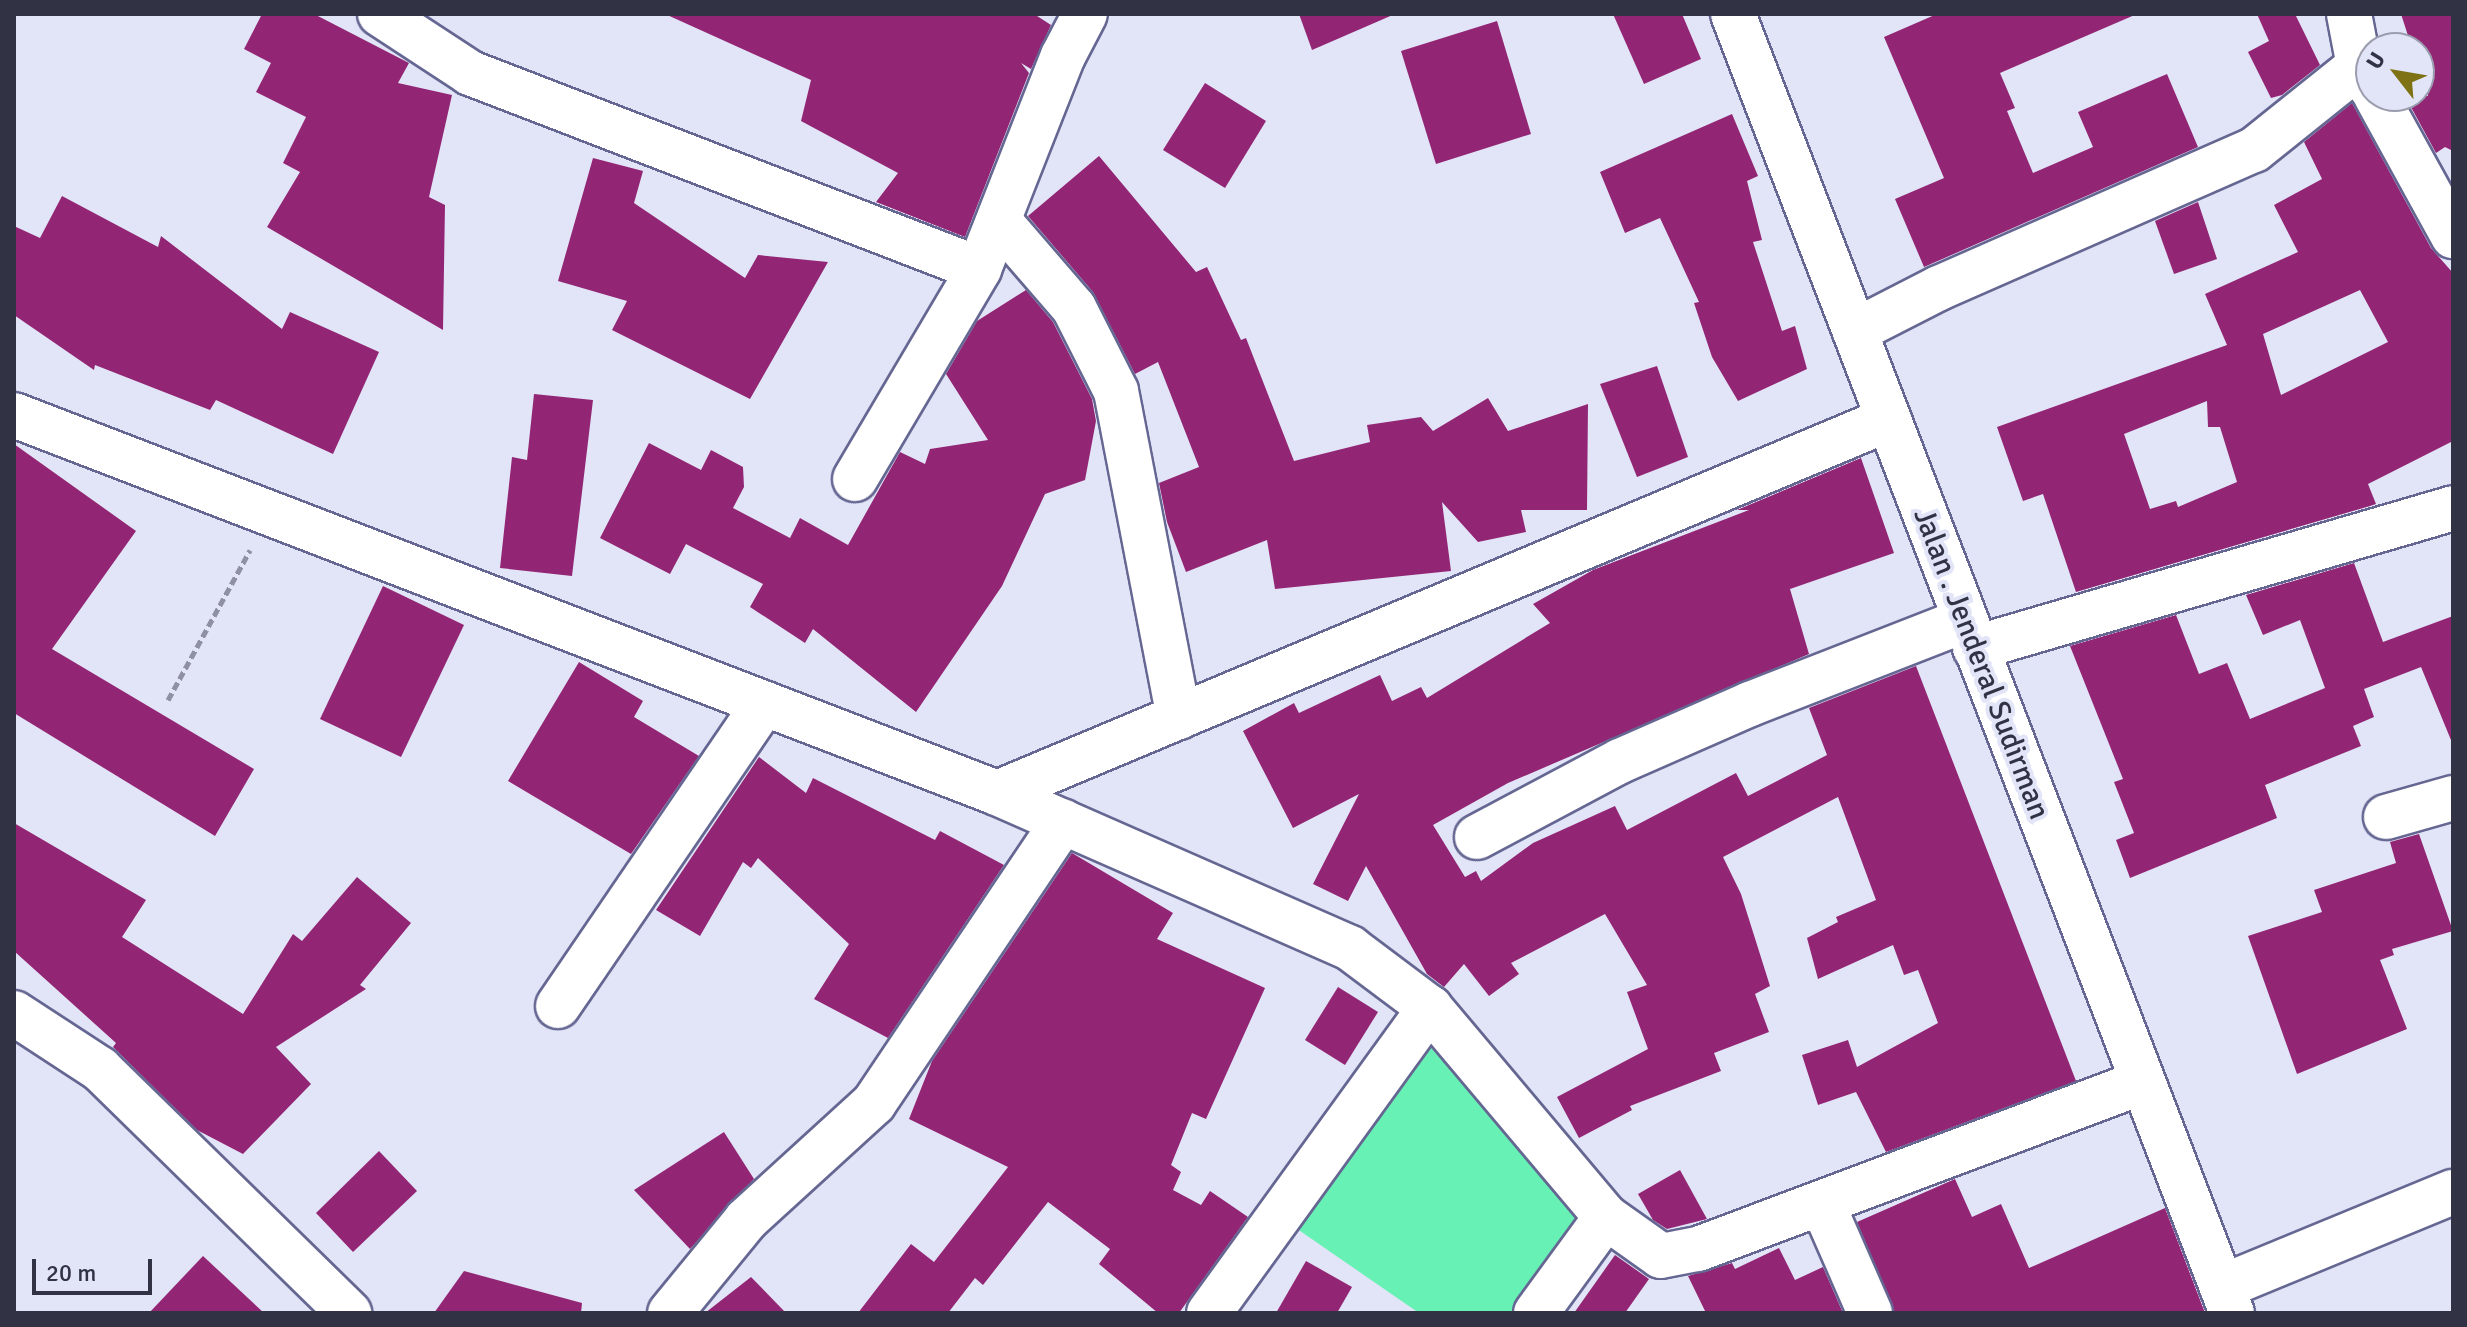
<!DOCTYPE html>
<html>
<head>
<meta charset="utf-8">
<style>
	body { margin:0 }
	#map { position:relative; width:2467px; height:1327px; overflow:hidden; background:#e2e4f7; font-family:Signika,sans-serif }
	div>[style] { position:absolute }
	.green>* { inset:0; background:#67f1b5 }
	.building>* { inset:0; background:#932674 }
	.path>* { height:5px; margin-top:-2.5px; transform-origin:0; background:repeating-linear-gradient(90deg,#8f90a3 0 8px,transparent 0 12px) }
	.roads { filter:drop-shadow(2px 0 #656792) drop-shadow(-2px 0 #656792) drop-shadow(0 2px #656792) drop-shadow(0 -2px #656792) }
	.minor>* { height:44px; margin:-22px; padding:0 22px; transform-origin:22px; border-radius:22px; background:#fff }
	.tertiary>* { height:44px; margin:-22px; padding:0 22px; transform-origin:22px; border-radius:22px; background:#fff }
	span { translate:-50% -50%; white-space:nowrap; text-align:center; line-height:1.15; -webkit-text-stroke:8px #e2e4f7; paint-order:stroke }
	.street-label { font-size:30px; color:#313244 }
	.frame { position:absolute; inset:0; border:16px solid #313244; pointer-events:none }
	.north { position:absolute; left:2355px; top:32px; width:80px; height:80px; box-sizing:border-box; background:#e2e4f7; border:2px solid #9b9daf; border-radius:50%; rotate:301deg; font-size:22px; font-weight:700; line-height:32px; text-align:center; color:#313244 }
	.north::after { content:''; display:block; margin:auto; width:28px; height:36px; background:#7e7214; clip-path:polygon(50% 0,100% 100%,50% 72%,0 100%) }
	.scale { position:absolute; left:32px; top:1259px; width:120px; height:36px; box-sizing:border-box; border:4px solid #313244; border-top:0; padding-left:10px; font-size:24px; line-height:28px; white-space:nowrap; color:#313244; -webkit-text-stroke:6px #e2e4f7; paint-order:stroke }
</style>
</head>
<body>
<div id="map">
	<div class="green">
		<i style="clip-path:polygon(1426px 1042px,1586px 1219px,1513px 1313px,1419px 1313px,1290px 1224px)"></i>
	</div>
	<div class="building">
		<i style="clip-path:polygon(262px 14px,314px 14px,409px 63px,398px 83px,452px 95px,429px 197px,445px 205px,443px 330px,267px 227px,300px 172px,283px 163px,306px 117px,256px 92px,271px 63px,244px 49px)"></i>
		<i style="clip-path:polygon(665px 14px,1034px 14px,1051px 25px,1031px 69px,1021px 63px,1029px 73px,965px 237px,876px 202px,898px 173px,801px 121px,811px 80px)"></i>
		<i style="clip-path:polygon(1299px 14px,1395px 14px,1312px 50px)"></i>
		<i style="clip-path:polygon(1613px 14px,1682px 14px,1701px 59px,1644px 84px)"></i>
		<i style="clip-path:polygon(1937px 14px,2137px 14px,2000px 73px,2015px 108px,2007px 111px,2033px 173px,2093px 147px,2078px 112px,2167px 74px,2198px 147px,1924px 267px,1895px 199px,1944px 178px,1884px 37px)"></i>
		<i style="clip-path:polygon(2257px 14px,2295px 14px,2320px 65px,2282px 95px,2271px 98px,2248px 52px,2269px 41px)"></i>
		<i style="clip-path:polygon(2401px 14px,2453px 14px,2453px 151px,2445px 147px,2436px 153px,2405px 96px,2428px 96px,2419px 48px,2412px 48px)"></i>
		<i style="clip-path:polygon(1497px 21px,1531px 134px,1436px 164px,1401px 51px)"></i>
		<i style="clip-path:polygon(1205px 83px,1266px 121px,1225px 188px,1163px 150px)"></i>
		<i style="clip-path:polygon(evenodd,2352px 103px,2431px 248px,2453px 273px,2453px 441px,2368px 484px,2376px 504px,2370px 506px,2076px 592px,2043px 494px,2023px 501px,1997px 427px,2227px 345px,2205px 294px,2298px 252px,2274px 205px,2322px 179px,2304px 142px,2352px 103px,2360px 290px,2388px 342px,2281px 395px,2263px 334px,2360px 290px,2352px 103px,2207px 401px,2208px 427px,2220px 427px,2237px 482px,2178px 507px,2176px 501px,2150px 509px,2124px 434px,2207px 401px)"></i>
		<i style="clip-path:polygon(1732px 114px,1758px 176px,1747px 181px,1762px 240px,1753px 242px,1782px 331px,1795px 326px,1807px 369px,1738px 401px,1712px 357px,1694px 303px,1699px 302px,1660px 218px,1625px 233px,1600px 172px)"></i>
		<i style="clip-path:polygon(1099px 156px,1196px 272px,1207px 267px,1241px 340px,1246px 338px,1294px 461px,1370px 442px,1367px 425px,1421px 417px,1433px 431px,1488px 398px,1508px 431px,1588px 404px,1587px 510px,1521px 510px,1526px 532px,1478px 542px,1442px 502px,1451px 571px,1275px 589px,1267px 540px,1186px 572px,1167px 522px,1159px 483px,1199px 467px,1158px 362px,1135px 374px,1093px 292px,1028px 216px)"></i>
		<i style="clip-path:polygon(593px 158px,643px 171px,634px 203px,745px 278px,758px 255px,828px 262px,750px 399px,612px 330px,627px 301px,558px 281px)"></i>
		<i style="clip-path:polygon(62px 196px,158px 247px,161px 236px,282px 329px,290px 312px,379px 352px,333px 454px,216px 400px,210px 410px,95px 365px,94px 370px,14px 315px,14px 226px,40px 238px)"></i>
		<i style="clip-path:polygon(2198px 202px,2217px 259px,2174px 274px,2155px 221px)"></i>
		<i style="clip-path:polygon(1026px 290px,1053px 322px,1092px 399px,1096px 421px,1085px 480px,1045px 494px,1002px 586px,916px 712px,813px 629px,805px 643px,750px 607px,763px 584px,686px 544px,670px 574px,600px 538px,649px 443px,701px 470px,711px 450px,743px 467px,744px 487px,733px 508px,790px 538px,800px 518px,848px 545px,900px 452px,925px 464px,930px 449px,988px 440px,946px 374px,977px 321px)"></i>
		<i style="clip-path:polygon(1657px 366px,1688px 457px,1637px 477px,1600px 384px)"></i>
		<i style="clip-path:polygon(534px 394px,593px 400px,572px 576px,500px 568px,512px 457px,527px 460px)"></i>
		<i style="clip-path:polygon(14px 444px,136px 531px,52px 649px,254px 769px,215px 836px,14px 713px)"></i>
		<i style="clip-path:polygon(1861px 458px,1894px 553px,1790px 589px,1809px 654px,1508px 783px,1433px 825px,1465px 877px,1476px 871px,1481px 881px,1533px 843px,1615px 806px,1627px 830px,1736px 773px,1748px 796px,1827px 755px,1809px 708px,1916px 666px,2076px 1081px,1886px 1152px,1856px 1092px,1818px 1105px,1802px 1055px,1848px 1040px,1857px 1067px,1938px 1023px,1918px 970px,1904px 975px,1893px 945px,1818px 979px,1807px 938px,1838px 922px,1836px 917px,1876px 900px,1838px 797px,1723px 857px,1741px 894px,1770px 986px,1755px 994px,1769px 1032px,1714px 1053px,1721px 1071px,1630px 1106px,1632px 1110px,1579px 1138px,1557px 1097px,1648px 1049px,1627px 992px,1647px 985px,1605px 914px,1511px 963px,1519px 974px,1489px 996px,1464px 964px,1444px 987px,1427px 974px,1366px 866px,1348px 901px,1313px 884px,1359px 794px,1293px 828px,1243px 731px,1294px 703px,1299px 713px,1380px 675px,1392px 701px,1421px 687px,1427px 698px,1550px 623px,1533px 604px,1593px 570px,1749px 510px,1737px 510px)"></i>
		<i style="clip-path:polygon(2354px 563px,2383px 642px,2453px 616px,2453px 745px,2421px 667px,2364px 689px,2374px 717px,2353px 726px,2361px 746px,2265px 785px,2277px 818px,2130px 878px,2116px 840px,2134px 833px,2114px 782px,2123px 779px,2070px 646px,2176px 615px,2199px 674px,2227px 663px,2250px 719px,2325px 688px,2300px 620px,2263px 635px,2246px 595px)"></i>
		<i style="clip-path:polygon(383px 586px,464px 625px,401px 757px,320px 719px)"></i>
		<i style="clip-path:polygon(579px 662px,643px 701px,634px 717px,699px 756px,631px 854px,508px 781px)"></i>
		<i style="clip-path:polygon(759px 757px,806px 793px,813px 778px,935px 840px,940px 831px,1004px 865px,888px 1038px,814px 999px,849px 944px,758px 858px,751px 868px,743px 862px,700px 936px,656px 910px)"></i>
		<i style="clip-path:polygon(14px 823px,146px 900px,122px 937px,243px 1014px,293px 934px,302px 941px,357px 877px,411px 923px,360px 985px,366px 989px,276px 1047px,311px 1084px,243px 1154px,197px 1130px,113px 1047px,116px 1043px,14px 951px)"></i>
		<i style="clip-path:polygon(2419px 834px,2453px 931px,2392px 949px,2394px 955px,2380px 960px,2407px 1029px,2297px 1074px,2248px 936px,2322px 912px,2314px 890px,2396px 863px,2390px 842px)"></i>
		<i style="clip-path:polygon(1072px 853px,1173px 913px,1157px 939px,1265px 988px,1206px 1119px,1192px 1113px,1171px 1165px,1181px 1172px,1173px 1190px,1201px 1205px,1210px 1191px,1248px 1217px,1179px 1313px,1158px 1313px,1099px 1264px,1110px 1249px,1048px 1202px,983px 1285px,975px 1278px,948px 1313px,858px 1313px,911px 1244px,934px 1262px,1008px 1167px,909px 1119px,932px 1061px)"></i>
		<i style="clip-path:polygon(1338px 987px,1378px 1012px,1345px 1065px,1305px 1040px)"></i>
		<i style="clip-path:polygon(724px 1132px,754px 1179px,690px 1249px,634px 1190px)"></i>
		<i style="clip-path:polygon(379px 1151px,417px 1191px,353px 1252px,316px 1213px)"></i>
		<i style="clip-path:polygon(1680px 1170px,1707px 1219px,1667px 1229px,1653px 1220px,1638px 1194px)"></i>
		<i style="clip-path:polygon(1955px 1179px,1972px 1217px,2001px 1204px,2029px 1268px,2165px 1208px,2205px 1313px,1895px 1313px,1857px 1222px)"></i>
		<i style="clip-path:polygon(1779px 1248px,1795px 1280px,1823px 1267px,1843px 1313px,1706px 1313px,1688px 1276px,1732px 1263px,1735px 1269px)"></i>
		<i style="clip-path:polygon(1615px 1255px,1649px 1279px,1625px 1313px,1574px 1313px)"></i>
		<i style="clip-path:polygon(203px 1256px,264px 1313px,149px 1313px)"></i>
		<i style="clip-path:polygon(1306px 1261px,1352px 1287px,1337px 1313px,1276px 1313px)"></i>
		<i style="clip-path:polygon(464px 1271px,582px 1303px,581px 1313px,434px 1313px)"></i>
		<i style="clip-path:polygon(751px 1277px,786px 1313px,705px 1313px)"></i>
	</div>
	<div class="path">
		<i style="left:168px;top:700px;width:171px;rotate:-61.3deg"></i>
	</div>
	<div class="roads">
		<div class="minor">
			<i style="left:380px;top:14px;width:108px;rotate:33.2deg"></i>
			<i style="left:470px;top:73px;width:545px;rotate:21.06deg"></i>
			<i style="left:2349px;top:14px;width:53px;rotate:79.1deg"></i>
			<i style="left:2359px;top:66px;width:25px;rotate:61deg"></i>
			<i style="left:2376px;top:96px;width:160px;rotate:61.2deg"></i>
			<i style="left:999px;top:221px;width:115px;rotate:49.2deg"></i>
			<i style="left:1074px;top:308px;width:93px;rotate:63.2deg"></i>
			<i style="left:1116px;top:391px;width:332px;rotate:79.1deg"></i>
			<i style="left:1855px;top:331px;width:94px;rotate:-27.1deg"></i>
			<i style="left:1939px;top:288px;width:344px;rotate:-23.7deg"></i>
			<i style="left:2254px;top:150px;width:134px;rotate:-38.7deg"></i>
			<i style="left:14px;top:415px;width:1053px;rotate:21.03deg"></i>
			<i style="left:997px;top:793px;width:386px;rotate:23.7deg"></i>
			<i style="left:1350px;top:948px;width:100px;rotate:36.9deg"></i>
			<i style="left:1430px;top:1008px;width:273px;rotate:49.9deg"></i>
			<i style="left:1606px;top:1217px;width:67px;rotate:35.3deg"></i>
			<i style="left:1661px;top:1256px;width:38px;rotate:-11deg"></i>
			<i style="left:1698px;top:1249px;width:472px;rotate:-20.6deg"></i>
			<i style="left:855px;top:479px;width:244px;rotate:-59.4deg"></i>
			<i style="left:979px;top:269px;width:229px;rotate:-68.5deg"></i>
			<i style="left:1063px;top:56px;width:47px;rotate:-62.4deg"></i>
			<i style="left:1975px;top:648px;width:498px;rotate:-16.3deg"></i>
			<i style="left:997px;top:793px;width:967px;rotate:-22.75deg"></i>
			<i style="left:2386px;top:817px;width:70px;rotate:-15.8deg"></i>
			<i style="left:1477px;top:837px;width:162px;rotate:-28deg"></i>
			<i style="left:1620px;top:761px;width:142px;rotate:-23.7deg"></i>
			<i style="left:1750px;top:704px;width:231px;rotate:-21.3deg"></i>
			<i style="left:558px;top:1006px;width:366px;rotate:-55.7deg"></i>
			<i style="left:14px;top:1013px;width:103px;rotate:33.1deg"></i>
			<i style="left:100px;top:1069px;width:349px;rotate:44.4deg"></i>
			<i style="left:1822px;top:1203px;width:120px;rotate:66.4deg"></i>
			<i style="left:2222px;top:1287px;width:250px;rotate:-22.4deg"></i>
			<i style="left:670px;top:1313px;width:120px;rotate:-50.7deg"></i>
			<i style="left:746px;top:1220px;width:173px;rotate:-42.4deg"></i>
			<i style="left:874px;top:1103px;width:339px;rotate:-56.1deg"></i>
			<i style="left:1209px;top:1313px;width:377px;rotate:-54.1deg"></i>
			<i style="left:1536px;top:1313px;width:119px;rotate:-53.9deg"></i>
		</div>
		<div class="tertiary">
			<i style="left:1733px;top:14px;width:1392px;rotate:68.99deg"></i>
		</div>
	</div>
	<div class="street-label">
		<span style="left:1981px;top:664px;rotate:69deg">Jalan . Jenderal Sudirman</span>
	</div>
	<div class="frame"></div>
	<div class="north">U</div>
	<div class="scale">20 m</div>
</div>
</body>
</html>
